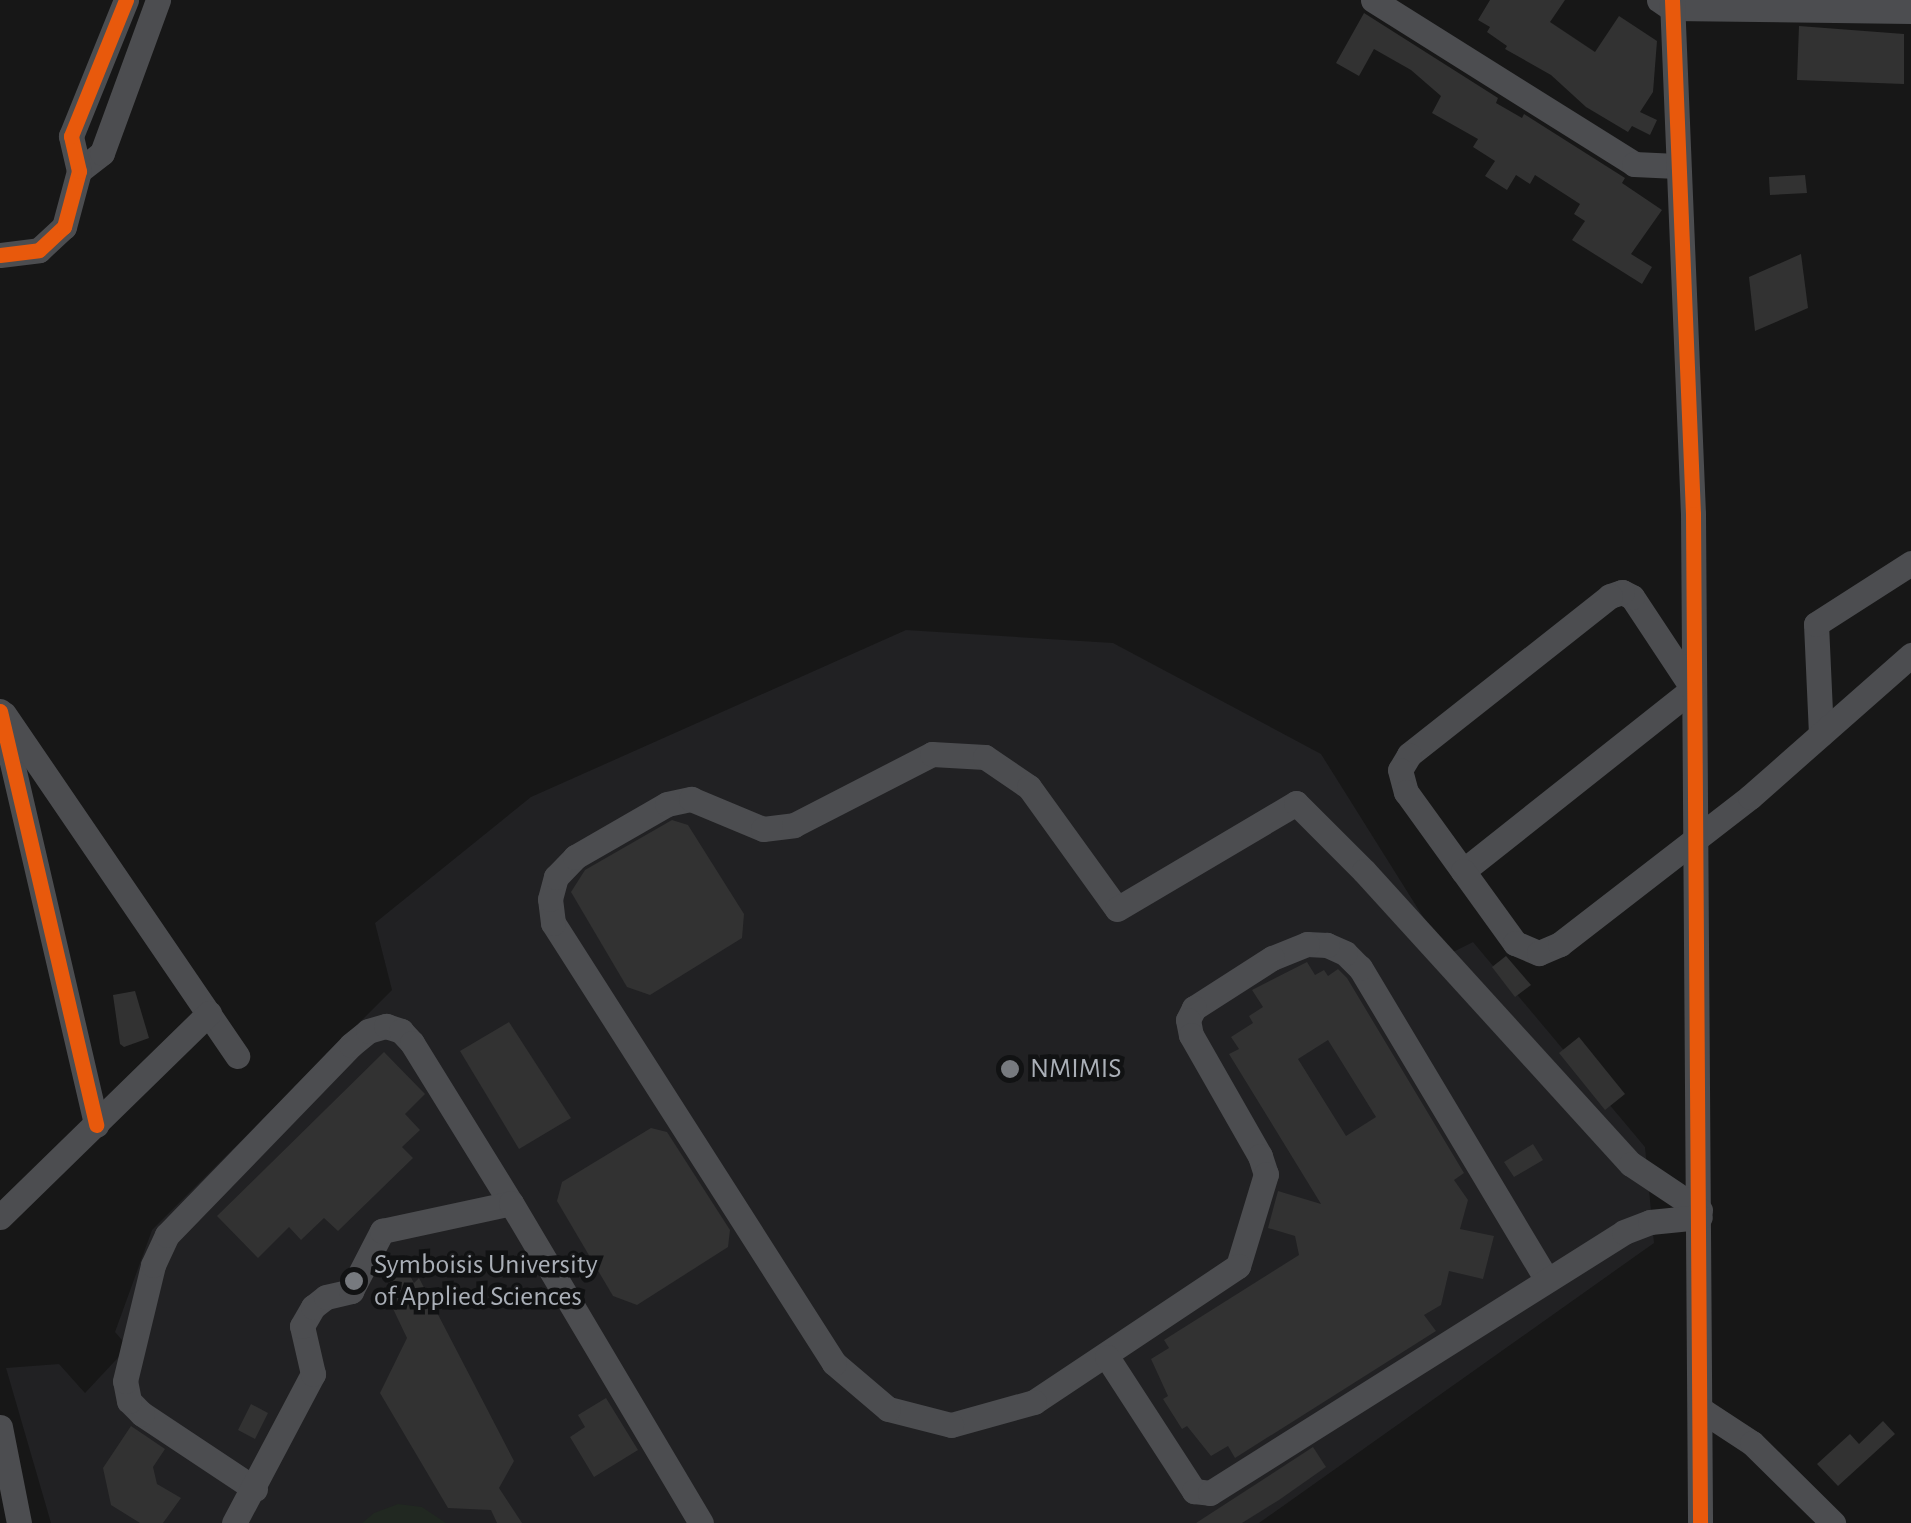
<!DOCTYPE html>
<html>
<head>
<meta charset="utf-8">
<style>
	body { margin:0 }
	#map { position:relative; width:1911px; height:1523px; overflow:hidden; background:#171717; font-family:"Alegreya Sans",sans-serif }
	div>[style] { position:absolute }
	.built>* { inset:0; background:#212123 }
	.green>* { inset:0; background:#212821 }
	.building>* { inset:0; background:#323232 }
	.minor>* { height:25px; margin:-12.5px; padding:0 12.5px; transform-origin:12.5px; border-radius:12.5px; background:#4c4d50 }
	.cycleway>* { height:15px; margin:-7.5px; padding:0 7.5px; transform-origin:7.5px; border-radius:7.5px; background:#e8590c }
	.dots>* { width:28px; height:28px; translate:-50% -50%; box-sizing:border-box; border:5px solid #111213; border-radius:50% }
	span { translate:-50% -50%; white-space:nowrap; text-align:center; line-height:1.15; -webkit-text-stroke:9px #111213; paint-order:stroke }
	.poi-label { font-size:28px; color:#aaafb7 }
	.left { translate:0 -50%; text-align:left }
</style>
</head>
<body>
<div id="map">
	<div class="built">
		<i style="clip-path:polygon(906px 630px,1113px 643px,1321px 754px,1447px 955px,1473px 942px,1645px 1147px,1654px 1243px,1259px 1523px,51px 1523px,6px 1368px,59px 1364px,85px 1393px,128px 1347px,115px 1332px,152px 1230px,392px 990px,375px 923px,531px 797px)"></i>
	</div>
	<div class="green">
		<i style="clip-path:polygon(398px 1504px,422px 1507px,446px 1523px,362px 1523px,374px 1513px)"></i>
	</div>
	<div class="building">
		<i style="clip-path:polygon(1490px 0,1565px 0,1550px 22px,1595px 52px,1619px 16px,1657px 41px,1653px 92px,1640px 112px,1657px 120px,1650px 135px,1632px 126px,1628px 132px,1586px 107px,1551px 75px,1505px 49px,1507px 46px,1487px 32px,1490px 27px,1478px 20px)"></i>
		<i style="clip-path:polygon(1364px 13px,1498px 98px,1496px 103px,1522px 118px,1524px 114px,1625px 178px,1622px 183px,1662px 210px,1631px 254px,1652px 267px,1642px 284px,1572px 240px,1585px 221px,1574px 214px,1580px 204px,1535px 175px,1530px 184px,1516px 175px,1507px 190px,1485px 176px,1495px 161px,1473px 147px,1478px 139px,1432px 113px,1441px 96px,1411px 70px,1374px 49px,1359px 76px,1336px 63px)"></i>
		<i style="clip-path:polygon(1799px 26px,1904px 34px,1904px 84px,1797px 80px)"></i>
		<i style="clip-path:polygon(1805px 175px,1807px 193px,1770px 195px,1769px 177px)"></i>
		<i style="clip-path:polygon(1801px 254px,1808px 308px,1755px 331px,1749px 277px)"></i>
		<i style="clip-path:polygon(672px 820px,688px 825px,744px 914px,742px 938px,650px 995px,627px 987px,571px 892px,585px 870px)"></i>
		<i style="clip-path:polygon(1506px 956px,1531px 985px,1515px 997px,1492px 967px)"></i>
		<i style="clip-path:polygon(evenodd,1307px 962px,1315px 975px,1324px 970px,1328px 976px,1338px 969px,1347px 978px,1464px 1173px,1454px 1180px,1468px 1200px,1460px 1229px,1494px 1236px,1483px 1279px,1449px 1271px,1441px 1305px,1424px 1315px,1436px 1331px,1235px 1458px,1228px 1446px,1211px 1456px,1187px 1426px,1182px 1429px,1163px 1399px,1168px 1396px,1151px 1359px,1169px 1348px,1164px 1340px,1299px 1255px,1295px 1236px,1268px 1228px,1278px 1191px,1321px 1204px,1229px 1054px,1239px 1049px,1231px 1037px,1253px 1023px,1249px 1016px,1263px 1007px,1252px 990px,1307px 962px,1328px 1040px,1376px 1117px,1346px 1136px,1298px 1059px,1328px 1040px)"></i>
		<i style="clip-path:polygon(135px 991px,149px 1038px,124px 1047px,120px 1044px,113px 995px)"></i>
		<i style="clip-path:polygon(509px 1022px,571px 1118px,519px 1149px,460px 1051px)"></i>
		<i style="clip-path:polygon(1579px 1037px,1625px 1094px,1605px 1110px,1559px 1053px)"></i>
		<i style="clip-path:polygon(384px 1052px,425px 1094px,405px 1114px,420px 1130px,402px 1147px,413px 1158px,338px 1231px,324px 1218px,301px 1240px,289px 1227px,258px 1258px,217px 1216px)"></i>
		<i style="clip-path:polygon(651px 1128px,667px 1132px,730px 1230px,728px 1247px,637px 1305px,613px 1296px,557px 1201px,562px 1182px)"></i>
		<i style="clip-path:polygon(1533px 1144px,1543px 1160px,1514px 1177px,1504px 1162px)"></i>
		<i style="clip-path:polygon(401px 1259px,414px 1283px,419px 1278px,514px 1461px,499px 1488px,522px 1523px,497px 1523px,491px 1510px,448px 1508px,380px 1393px,407px 1338px,385px 1292px)"></i>
		<i style="clip-path:polygon(606px 1398px,638px 1450px,594px 1477px,570px 1437px,585px 1427px,578px 1415px)"></i>
		<i style="clip-path:polygon(251px 1404px,268px 1413px,255px 1439px,238px 1430px)"></i>
		<i style="clip-path:polygon(1883px 1421px,1895px 1434px,1838px 1486px,1817px 1464px,1850px 1434px,1859px 1444px)"></i>
		<i style="clip-path:polygon(131px 1426px,165px 1449px,153px 1467px,157px 1484px,181px 1498px,163px 1523px,140px 1523px,111px 1505px,103px 1468px)"></i>
		<i style="clip-path:polygon(1313px 1447px,1326px 1467px,1279px 1500px,1242px 1523px,1196px 1523px)"></i>
	</div>
	<div class="minor">
		<i style="left:1373px;top:0;width:308px;rotate:32.1deg"></i>
		<i style="left:1634px;top:164px;width:43px;rotate:2.7deg"></i>
		<i style="left:1659px;top:0;width:14px;rotate:34deg"></i>
		<i style="left:1671px;top:8px;width:240px;rotate:0.7deg"></i>
		<i style="left:1672px;top:0;width:514px;rotate:87.66deg"></i>
		<i style="left:1693px;top:514px;width:1009px;rotate:89.6deg"></i>
		<i style="left:79px;top:171px;width:29px;rotate:-38deg"></i>
		<i style="left:102px;top:153px;width:163px;rotate:-69.9deg"></i>
		<i style="left:0;top:255px;width:39px;rotate:-7deg"></i>
		<i style="left:39px;top:250px;width:34px;rotate:-43deg"></i>
		<i style="left:64px;top:227px;width:58px;rotate:-75deg"></i>
		<i style="left:79px;top:171px;width:36px;rotate:-103deg"></i>
		<i style="left:71px;top:136px;width:147px;rotate:-68deg"></i>
		<i style="left:0;top:711px;width:425px;rotate:76.9deg"></i>
		<i style="left:4px;top:714px;width:414px;rotate:55.7deg"></i>
		<i style="left:1821px;top:734px;width:110px;rotate:-92.6deg"></i>
		<i style="left:1816px;top:624px;width:113px;rotate:-32.7deg"></i>
		<i style="left:1463px;top:871px;width:293px;rotate:-38.4deg"></i>
		<i style="left:1693px;top:689px;width:110px;rotate:-123.5deg"></i>
		<i style="left:1632px;top:597px;width:11px;rotate:-153deg"></i>
		<i style="left:1622px;top:592px;width:13px;rotate:162deg"></i>
		<i style="left:1610px;top:596px;width:256px;rotate:141.7deg"></i>
		<i style="left:1409px;top:755px;width:17px;rotate:121deg"></i>
		<i style="left:1400px;top:770px;width:23px;rotate:75deg"></i>
		<i style="left:1406px;top:792px;width:97px;rotate:54.2deg"></i>
		<i style="left:1463px;top:871px;width:89px;rotate:54.2deg"></i>
		<i style="left:1515px;top:943px;width:26px;rotate:23deg"></i>
		<i style="left:1539px;top:953px;width:23px;rotate:-23deg"></i>
		<i style="left:1560px;top:944px;width:240px;rotate:-37.7deg"></i>
		<i style="left:1750px;top:797px;width:215px;rotate:-41.4deg"></i>
		<i style="left:0;top:1217px;width:292px;rotate:-44.3deg"></i>
		<i style="left:1547px;top:1280px;width:364px;rotate:-120.9deg"></i>
		<i style="left:1360px;top:968px;width:21px;rotate:-135deg"></i>
		<i style="left:1345px;top:953px;width:20px;rotate:-156deg"></i>
		<i style="left:1327px;top:945px;width:20px;rotate:-177deg"></i>
		<i style="left:1307px;top:944px;width:38px;rotate:158deg"></i>
		<i style="left:1272px;top:958px;width:93px;rotate:147.3deg"></i>
		<i style="left:1194px;top:1008px;width:13px;rotate:117deg"></i>
		<i style="left:1188px;top:1020px;width:15px;rotate:79deg"></i>
		<i style="left:1191px;top:1035px;width:139px;rotate:60.3deg"></i>
		<i style="left:1260px;top:1156px;width:19px;rotate:72deg"></i>
		<i style="left:1266px;top:1174px;width:96px;rotate:106.9deg"></i>
		<i style="left:1238px;top:1266px;width:245px;rotate:146.3deg"></i>
		<i style="left:1034px;top:1402px;width:86px;rotate:164.5deg"></i>
		<i style="left:951px;top:1425px;width:65px;rotate:-165.7deg"></i>
		<i style="left:888px;top:1409px;width:71px;rotate:-139.6deg"></i>
		<i style="left:834px;top:1363px;width:522px;rotate:-122.56deg"></i>
		<i style="left:553px;top:923px;width:24px;rotate:-97deg"></i>
		<i style="left:550px;top:899px;width:23px;rotate:-75deg"></i>
		<i style="left:556px;top:877px;width:28px;rotate:-46deg"></i>
		<i style="left:575px;top:857px;width:106px;rotate:-29.9deg"></i>
		<i style="left:667px;top:804px;width:25px;rotate:-12deg"></i>
		<i style="left:691px;top:799px;width:78px;rotate:22.6deg"></i>
		<i style="left:763px;top:829px;width:31px;rotate:-7deg"></i>
		<i style="left:794px;top:825px;width:155px;rotate:-27.2deg"></i>
		<i style="left:932px;top:754px;width:53px;rotate:3.2deg"></i>
		<i style="left:985px;top:757px;width:53px;rotate:34.3deg"></i>
		<i style="left:1029px;top:787px;width:150px;rotate:54.2deg"></i>
		<i style="left:1117px;top:909px;width:208px;rotate:-30.6deg"></i>
		<i style="left:1296px;top:803px;width:96px;rotate:45deg"></i>
		<i style="left:1364px;top:871px;width:396px;rotate:47.7deg"></i>
		<i style="left:1631px;top:1164px;width:83px;rotate:33.7deg"></i>
		<i style="left:1107px;top:1357px;width:160px;rotate:57deg"></i>
		<i style="left:1194px;top:1491px;width:16px;rotate:7deg"></i>
		<i style="left:1210px;top:1493px;width:489px;rotate:-32.2deg"></i>
		<i style="left:1624px;top:1232px;width:28px;rotate:-21deg"></i>
		<i style="left:1650px;top:1222px;width:50px;rotate:-5.7deg"></i>
		<i style="left:1700px;top:1409px;width:62px;rotate:33.2deg"></i>
		<i style="left:1752px;top:1443px;width:114px;rotate:44.6deg"></i>
		<i style="left:0;top:1427px;width:98px;rotate:78.8deg"></i>
		<i style="left:255px;top:1489px;width:136px;rotate:-146.4deg"></i>
		<i style="left:142px;top:1414px;width:18px;rotate:-135deg"></i>
		<i style="left:129px;top:1401px;width:20px;rotate:-101deg"></i>
		<i style="left:125px;top:1381px;width:119px;rotate:-76.4deg"></i>
		<i style="left:153px;top:1265px;width:33px;rotate:-65deg"></i>
		<i style="left:167px;top:1235px;width:264px;rotate:-45.9deg"></i>
		<i style="left:351px;top:1045px;width:22px;rotate:-39deg"></i>
		<i style="left:368px;top:1031px;width:19px;rotate:-16deg"></i>
		<i style="left:386px;top:1026px;width:16px;rotate:18deg"></i>
		<i style="left:401px;top:1031px;width:16px;rotate:47deg"></i>
		<i style="left:412px;top:1043px;width:188px;rotate:58.3deg"></i>
		<i style="left:234px;top:1523px;width:169px;rotate:-62.1deg"></i>
		<i style="left:313px;top:1374px;width:49px;rotate:-102.9deg"></i>
		<i style="left:302px;top:1326px;width:22px;rotate:-60deg"></i>
		<i style="left:313px;top:1307px;width:16px;rotate:-38deg"></i>
		<i style="left:326px;top:1297px;width:26px;rotate:-13deg"></i>
		<i style="left:351px;top:1291px;width:68px;rotate:-62.7deg"></i>
		<i style="left:382px;top:1231px;width:132px;rotate:-12.2deg"></i>
		<i style="left:511px;top:1203px;width:372px;rotate:59.3deg"></i>
	</div>
	<div class="cycleway">
		<i style="left:1672px;top:0;width:514px;rotate:87.66deg"></i>
		<i style="left:1693px;top:514px;width:1009px;rotate:89.6deg"></i>
		<i style="left:0;top:255px;width:39px;rotate:-7deg"></i>
		<i style="left:39px;top:250px;width:34px;rotate:-43deg"></i>
		<i style="left:64px;top:227px;width:58px;rotate:-75deg"></i>
		<i style="left:79px;top:171px;width:36px;rotate:-103deg"></i>
		<i style="left:71px;top:136px;width:147px;rotate:-68deg"></i>
		<i style="left:0;top:711px;width:425px;rotate:76.9deg"></i>
	</div>
	<div class="dots">
		<i style="left:1010px;top:1069px;background:#777a7f"></i>
		<i style="left:354px;top:1281px;background:#777a7f"></i>
	</div>
	<div class="poi-label">
		<span class="left" style="left:1030px;top:1069px">NMIMIS</span>
		<span class="left" style="left:374px;top:1281px">Symboisis University<br>of Applied Sciences</span>
	</div>
</div>
</body>
</html>
